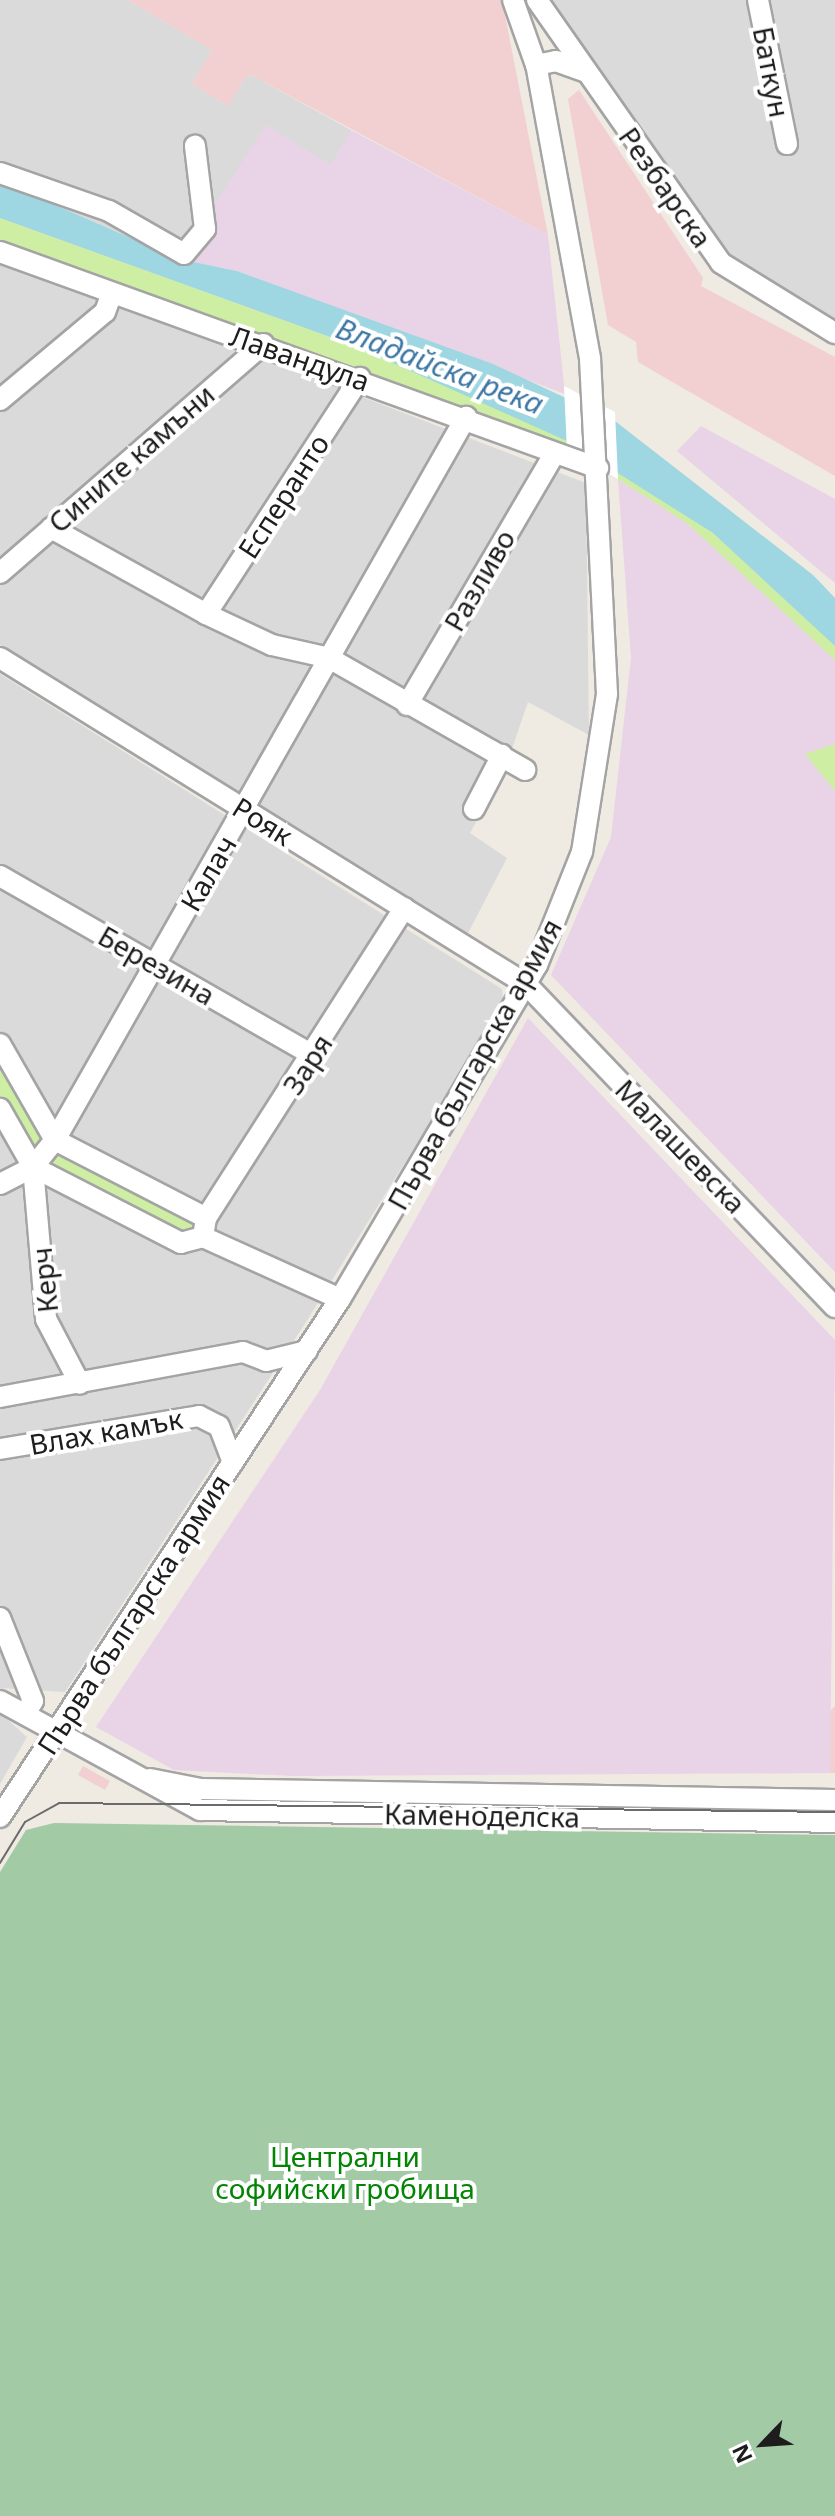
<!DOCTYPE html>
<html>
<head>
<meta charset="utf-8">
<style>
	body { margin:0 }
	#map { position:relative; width:835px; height:2516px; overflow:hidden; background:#efeae2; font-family:"Noto Sans",sans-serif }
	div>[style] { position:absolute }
	.residential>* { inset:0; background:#dbdada }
	.commercial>* { inset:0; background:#f2cfd0 }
	.industrial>* { inset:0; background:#e9d3e6 }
	.grass>* { inset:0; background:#cdeea3 }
	.cemetery>* { inset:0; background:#a1caa5 }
	.water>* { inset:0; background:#9ed6e1 }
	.pier>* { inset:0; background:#fff }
	.roads { filter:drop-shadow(2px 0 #a4a4a4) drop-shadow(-2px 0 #a4a4a4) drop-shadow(0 2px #a4a4a4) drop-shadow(0 -2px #a4a4a4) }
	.minor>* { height:20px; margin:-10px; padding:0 10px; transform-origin:10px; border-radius:10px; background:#fff }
	.tram>* { height:2px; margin:-1px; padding:0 1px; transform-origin:1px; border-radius:1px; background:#6b6b6b }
	span { translate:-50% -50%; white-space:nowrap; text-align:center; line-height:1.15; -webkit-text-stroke:8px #fff; paint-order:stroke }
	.street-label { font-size:28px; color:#1d1d1d }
	.park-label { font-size:28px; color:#038405 }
	.water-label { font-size:30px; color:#3d77a4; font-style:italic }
	.north { position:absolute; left:723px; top:2404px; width:80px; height:80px; -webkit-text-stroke:6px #fff; paint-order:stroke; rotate:245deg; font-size:22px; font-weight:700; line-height:32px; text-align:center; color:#1d1d1d }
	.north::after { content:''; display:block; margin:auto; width:28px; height:36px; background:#1d1d1d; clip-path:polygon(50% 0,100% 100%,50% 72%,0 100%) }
</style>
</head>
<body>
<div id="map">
	<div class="residential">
		<i style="clip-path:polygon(0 0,128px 0,212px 50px,192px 84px,228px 106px,247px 75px,253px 76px,351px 130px,332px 165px,205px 229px,179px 259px,0 181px)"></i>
		<i style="clip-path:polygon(551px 0,835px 0,835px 326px,727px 255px)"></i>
		<i style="clip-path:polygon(0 258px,586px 483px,589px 735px,528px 702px,504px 772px,470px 833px,507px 858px,466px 937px,0 645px)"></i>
		<i style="clip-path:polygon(0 674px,502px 989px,503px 1004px,306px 1322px,65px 1692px,0 1688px)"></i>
		<i style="clip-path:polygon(0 1713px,27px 1737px,0 1784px)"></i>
	</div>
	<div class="commercial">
		<i style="clip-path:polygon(128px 0,502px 0,548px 235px,253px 76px,247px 75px,228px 106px,192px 84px,212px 50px)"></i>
		<i style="clip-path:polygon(579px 90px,703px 278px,701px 286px,835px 357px,835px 476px,638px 362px,636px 342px,608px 325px,568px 99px)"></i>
		<i style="clip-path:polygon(835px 1706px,835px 1773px,830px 1773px,826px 1715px)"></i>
		<i style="clip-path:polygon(83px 1766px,110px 1781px,105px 1790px,78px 1775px)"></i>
	</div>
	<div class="industrial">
		<i style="clip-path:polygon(266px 125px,331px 165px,351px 130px,548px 235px,565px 394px,237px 271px,179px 259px)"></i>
		<i style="clip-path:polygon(701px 426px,835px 499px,835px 583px,677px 451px)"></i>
		<i style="clip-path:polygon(618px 479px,688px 524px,835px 660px,835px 744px,806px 754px,835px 791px,835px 1272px,551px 975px,611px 837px,631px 658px)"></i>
		<i style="clip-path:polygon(528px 1018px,835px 1340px,830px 1773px,293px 1776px,174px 1770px,96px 1727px,320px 1390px)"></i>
	</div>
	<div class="grass">
		<i style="clip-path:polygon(0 218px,355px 346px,508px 411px,567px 441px,567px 451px,0 252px)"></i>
		<i style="clip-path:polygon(617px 471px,713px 533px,796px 605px,835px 646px,835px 660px,688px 524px,618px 479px)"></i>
		<i style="clip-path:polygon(835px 744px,835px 791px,805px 754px)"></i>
		<i style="clip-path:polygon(0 1044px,55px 1140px,206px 1218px,192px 1243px,33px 1167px,0 1109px)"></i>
	</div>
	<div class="cemetery">
		<i style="clip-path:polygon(54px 1823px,835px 1835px,835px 2516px,0 2516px,0 1872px,26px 1830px)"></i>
	</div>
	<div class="water">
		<i style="clip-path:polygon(0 181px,179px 259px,237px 271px,493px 364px,615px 421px,813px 575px,835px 598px,835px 646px,713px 533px,567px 441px,355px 346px,0 218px)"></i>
	</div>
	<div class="pier">
		<i style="clip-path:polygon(564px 386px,615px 412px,618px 479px,567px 451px)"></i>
	</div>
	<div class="roads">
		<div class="minor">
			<i style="left:537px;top:0;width:321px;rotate:55deg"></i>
			<i style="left:721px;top:263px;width:134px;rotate:31.6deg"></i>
			<i style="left:758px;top:0;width:147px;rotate:78.6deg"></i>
			<i style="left:536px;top:65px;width:20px;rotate:-11deg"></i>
			<i style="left:556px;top:61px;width:32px;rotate:20deg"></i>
			<i style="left:0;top:173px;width:115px;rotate:19.2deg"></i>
			<i style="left:109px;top:211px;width:86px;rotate:29.8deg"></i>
			<i style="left:184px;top:254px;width:33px;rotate:-50deg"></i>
			<i style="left:205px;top:229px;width:84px;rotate:-96.9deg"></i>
			<i style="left:0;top:252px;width:636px;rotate:19.86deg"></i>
			<i style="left:0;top:400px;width:137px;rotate:-40deg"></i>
			<i style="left:105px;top:312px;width:20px;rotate:-70deg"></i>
			<i style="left:51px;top:528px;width:177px;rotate:29deg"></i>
			<i style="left:206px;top:614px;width:73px;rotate:25.2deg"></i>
			<i style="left:272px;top:645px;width:58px;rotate:12.8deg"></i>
			<i style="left:329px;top:658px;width:226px;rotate:29.7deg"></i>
			<i style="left:0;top:573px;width:349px;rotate:-41deg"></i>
			<i style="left:206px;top:614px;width:282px;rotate:-56.9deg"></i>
			<i style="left:0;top:658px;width:619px;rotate:31.79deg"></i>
			<i style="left:526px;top:984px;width:447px;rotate:46.3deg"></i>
			<i style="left:407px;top:705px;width:289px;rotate:-59.6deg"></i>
			<i style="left:474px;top:809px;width:61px;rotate:-62.6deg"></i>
			<i style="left:0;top:876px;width:361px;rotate:29.8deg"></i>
			<i style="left:0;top:1044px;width:111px;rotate:60.2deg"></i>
			<i style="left:55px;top:1140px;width:170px;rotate:27.3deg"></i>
			<i style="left:206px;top:1218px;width:19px;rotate:99deg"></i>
			<i style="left:203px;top:1237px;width:23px;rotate:165deg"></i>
			<i style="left:181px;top:1243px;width:166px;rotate:-152.8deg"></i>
			<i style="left:33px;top:1167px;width:67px;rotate:-119.6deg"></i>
			<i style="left:33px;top:1167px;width:153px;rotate:85.1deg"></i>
			<i style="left:46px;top:1319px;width:73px;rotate:62.4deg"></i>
			<i style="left:0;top:1184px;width:37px;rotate:-27deg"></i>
			<i style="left:33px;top:1167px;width:35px;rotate:-51deg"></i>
			<i style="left:55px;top:1140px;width:832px;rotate:-60.38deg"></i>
			<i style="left:206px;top:1218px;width:368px;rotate:-57.4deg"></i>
			<i style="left:203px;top:1237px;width:150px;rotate:24.3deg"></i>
			<i style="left:0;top:1397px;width:247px;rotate:-10.5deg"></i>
			<i style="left:243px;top:1352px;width:25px;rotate:21deg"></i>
			<i style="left:266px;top:1361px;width:42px;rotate:-13.7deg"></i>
			<i style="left:0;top:1449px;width:202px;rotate:-9.4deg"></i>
			<i style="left:199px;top:1416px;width:22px;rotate:27deg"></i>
			<i style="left:219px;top:1426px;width:39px;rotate:69deg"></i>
			<i style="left:0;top:1618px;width:89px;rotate:68.3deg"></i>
			<i style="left:33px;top:1701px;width:15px;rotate:122deg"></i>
			<i style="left:0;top:1701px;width:228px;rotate:28.6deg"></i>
			<i style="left:200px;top:1810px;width:635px;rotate:1.08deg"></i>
			<i style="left:150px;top:1779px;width:52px;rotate:11.1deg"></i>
			<i style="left:201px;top:1789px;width:634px;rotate:0.99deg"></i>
			<i style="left:0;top:1817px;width:620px;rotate:-56.72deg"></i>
			<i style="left:340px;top:1299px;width:388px;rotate:-59.5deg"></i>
			<i style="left:537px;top:965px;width:122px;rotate:-68.3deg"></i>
			<i style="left:582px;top:852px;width:160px;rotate:-81deg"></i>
			<i style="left:607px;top:694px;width:336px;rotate:-92.9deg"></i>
			<i style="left:590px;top:358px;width:298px;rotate:-100.4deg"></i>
			<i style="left:536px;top:65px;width:69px;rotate:-109.5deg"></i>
		</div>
	</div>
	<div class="tram">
		<i style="left:0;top:1863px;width:48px;rotate:-58.6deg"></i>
		<i style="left:25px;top:1822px;width:39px;rotate:-29deg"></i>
		<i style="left:59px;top:1803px;width:776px;rotate:0.66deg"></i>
	</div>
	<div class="street-label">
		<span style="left:772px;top:72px;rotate:79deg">Баткун</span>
		<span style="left:666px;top:187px;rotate:55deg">Резбарска</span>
		<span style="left:300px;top:358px;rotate:19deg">Лавандула</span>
		<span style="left:131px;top:458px;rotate:-41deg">Сините камъни</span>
		<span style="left:283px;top:496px;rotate:-57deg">Есперанто</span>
		<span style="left:479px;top:580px;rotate:-60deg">Разливо</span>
		<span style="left:263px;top:821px;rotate:32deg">Рояк</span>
		<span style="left:208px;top:873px;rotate:-60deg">Калач</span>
		<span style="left:157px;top:965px;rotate:30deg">Березина</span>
		<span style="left:307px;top:1064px;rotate:-57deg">Заря</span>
		<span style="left:474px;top:1064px;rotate:-61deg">Първа българска армия</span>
		<span style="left:681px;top:1146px;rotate:46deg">Малашевска</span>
		<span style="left:44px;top:1280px;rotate:-96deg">Керч</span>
		<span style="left:106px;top:1431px;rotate:-10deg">Влах камък</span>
		<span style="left:133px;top:1614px;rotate:-57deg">Първа българска армия</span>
		<span style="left:482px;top:1815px;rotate:1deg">Каменоделска</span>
	</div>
	<div class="park-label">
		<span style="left:345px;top:2172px">Централни<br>софийски гробища</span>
	</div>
	<div class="water-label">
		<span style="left:440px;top:366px;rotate:21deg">Владайска река</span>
	</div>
	<div class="north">N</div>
</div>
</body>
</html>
